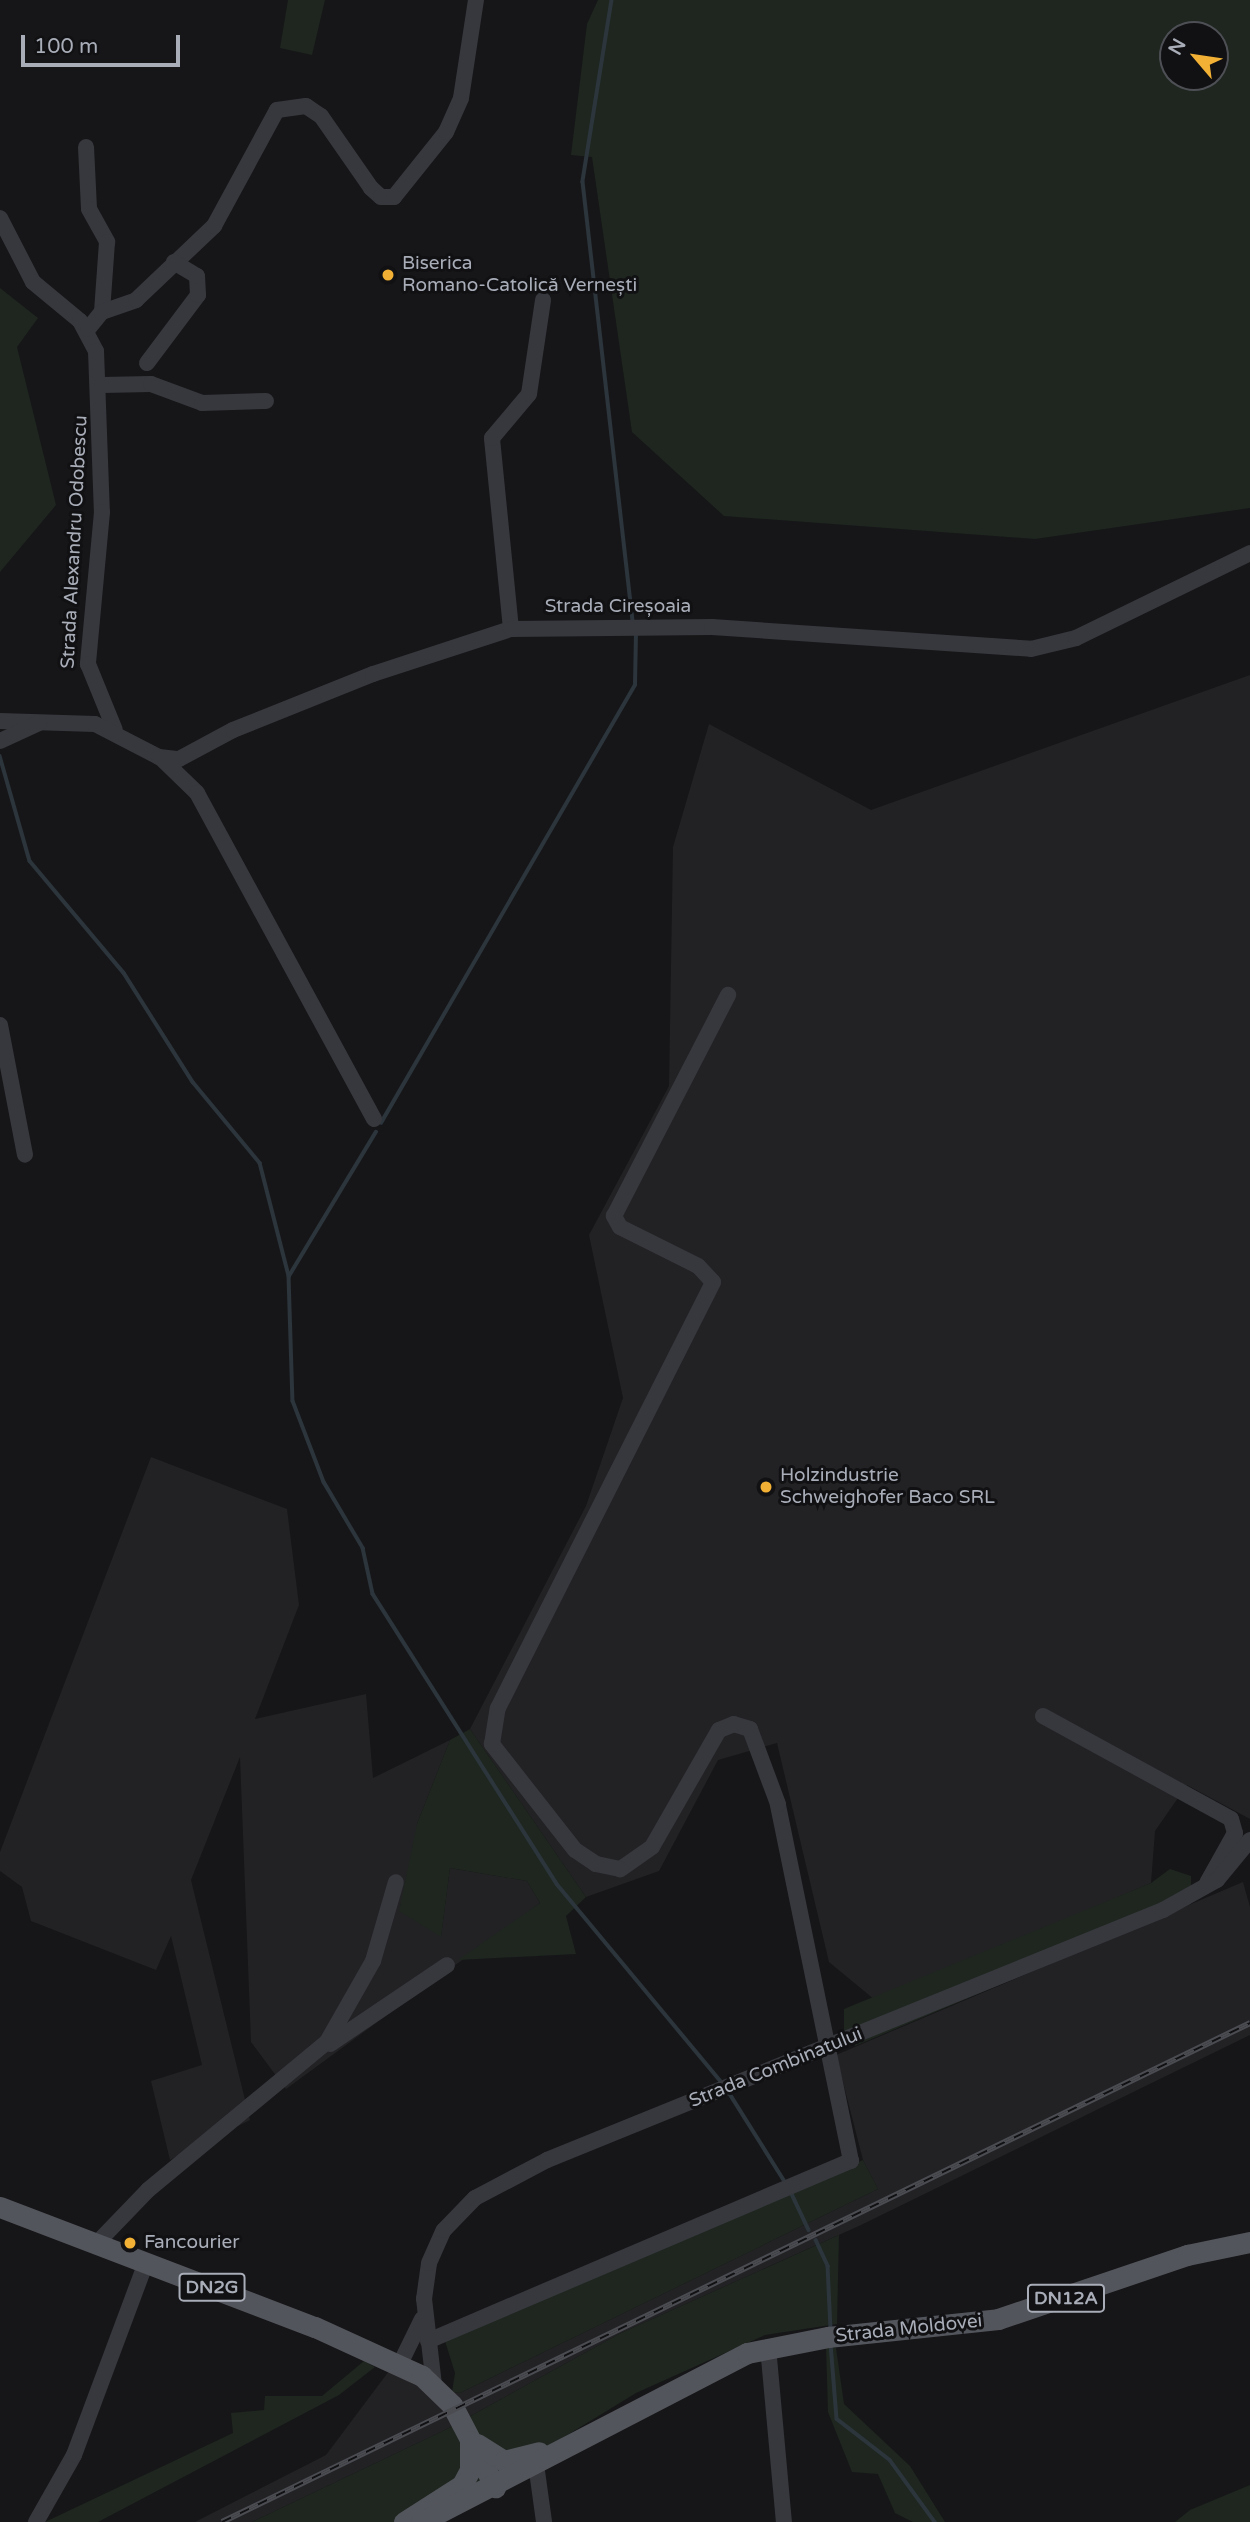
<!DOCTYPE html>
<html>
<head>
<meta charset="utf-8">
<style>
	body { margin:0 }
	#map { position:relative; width:1250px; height:2522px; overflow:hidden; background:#161618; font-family:"Varela Round",sans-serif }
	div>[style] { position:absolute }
	.built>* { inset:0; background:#222225 }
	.green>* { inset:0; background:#1e261f }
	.stream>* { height:3.5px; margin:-1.75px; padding:0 1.75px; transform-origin:1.75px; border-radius:1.75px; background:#2c353c }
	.minor>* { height:16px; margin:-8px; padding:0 8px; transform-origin:8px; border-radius:8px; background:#37383d }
	.major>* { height:21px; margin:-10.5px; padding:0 10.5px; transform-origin:10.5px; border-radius:10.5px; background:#53555c }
	.rail>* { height:6px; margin-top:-3px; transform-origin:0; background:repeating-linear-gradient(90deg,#111113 0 10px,#4a4c52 0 20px); box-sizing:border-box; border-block:2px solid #4a4c52 }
	.dots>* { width:19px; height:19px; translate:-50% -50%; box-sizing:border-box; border:4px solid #111113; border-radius:50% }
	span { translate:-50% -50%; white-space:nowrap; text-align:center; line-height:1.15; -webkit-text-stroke:6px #111113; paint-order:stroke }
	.shield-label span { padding:2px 5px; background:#111113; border:2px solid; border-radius:5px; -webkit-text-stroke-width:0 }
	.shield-label { font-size:18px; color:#a8adb8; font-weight:700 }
	.poi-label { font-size:19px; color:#a8adb8 }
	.left { translate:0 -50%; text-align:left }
	.street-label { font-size:19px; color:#a8adb8 }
	.north { position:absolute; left:1159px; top:21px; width:70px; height:70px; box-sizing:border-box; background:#111113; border:2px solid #4d4f55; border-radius:50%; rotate:299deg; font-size:19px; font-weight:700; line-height:28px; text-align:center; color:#a8adb8 }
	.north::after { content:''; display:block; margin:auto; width:24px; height:32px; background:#f2b134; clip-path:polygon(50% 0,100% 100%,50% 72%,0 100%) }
	.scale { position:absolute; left:21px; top:35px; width:159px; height:32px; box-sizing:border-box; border:4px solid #a8adb8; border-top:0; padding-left:9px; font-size:21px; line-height:24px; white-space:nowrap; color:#a8adb8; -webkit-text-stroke:5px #111113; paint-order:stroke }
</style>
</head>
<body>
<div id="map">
	<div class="built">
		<i style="clip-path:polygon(1250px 675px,1250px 1819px,1187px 1785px,1155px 1831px,1151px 1883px,875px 2000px,829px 1962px,777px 1743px,718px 1760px,659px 1871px,586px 1897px,470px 1729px,586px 1506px,623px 1398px,589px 1235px,669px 1086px,673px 847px,709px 724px,871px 810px)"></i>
		<i style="clip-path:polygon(151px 1457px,287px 1509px,299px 1605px,255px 1719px,366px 1694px,373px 1778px,450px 1740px,417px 1824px,441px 1936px,450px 1868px,527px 1881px,540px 1903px,286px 2089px,251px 2042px,240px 1757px,191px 1880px,250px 2120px,170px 2160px,151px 2081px,202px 2065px,171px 1936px,156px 1970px,31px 1921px,22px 1887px,0 1871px,0 1852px)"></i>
		<i style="clip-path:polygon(1243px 1882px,1250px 1907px,1250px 2035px,861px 2225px,619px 2334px,447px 2429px,252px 2522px,195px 2522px,326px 2455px,389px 2371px,421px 2388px,460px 2393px,878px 2189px,863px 2160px,836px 2055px)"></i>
	</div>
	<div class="green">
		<i style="clip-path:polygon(288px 0,325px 0,312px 55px,280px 48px)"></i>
		<i style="clip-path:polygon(evenodd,598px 0,1250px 0,1250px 508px,1035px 539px,724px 516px,632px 432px,592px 157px,571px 155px,587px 24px,598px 0,1173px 35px,1215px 35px,1215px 77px,1173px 77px,1173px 35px)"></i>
		<i style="clip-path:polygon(0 288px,38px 318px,17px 347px,56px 505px,0 572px)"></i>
		<i style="clip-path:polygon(470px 1729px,586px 1897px,566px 1916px,576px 1954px,458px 1960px,540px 1903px,527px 1881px,450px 1868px,441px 1937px,399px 1911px,417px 1824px,450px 1740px)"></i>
		<i style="clip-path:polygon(1170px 1869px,1191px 1876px,1191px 1904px,855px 2046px,844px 2030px,844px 2009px,1151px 1883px)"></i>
		<i style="clip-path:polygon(863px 2160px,878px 2189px,460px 2393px,452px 2392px,455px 2373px,445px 2341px)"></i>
		<i style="clip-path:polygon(839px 2235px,837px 2324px,765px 2335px,636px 2393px,425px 2522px,252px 2522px,447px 2429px,619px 2334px)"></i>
		<i style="clip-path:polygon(826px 2347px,836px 2348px,844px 2404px,910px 2466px,945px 2522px,913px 2522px,895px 2513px,878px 2474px,852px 2472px,828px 2412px)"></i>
		<i style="clip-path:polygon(364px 2361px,375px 2367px,339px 2395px,98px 2522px,45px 2522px,233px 2433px,231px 2413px,264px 2410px,265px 2396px,322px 2396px)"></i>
		<i style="clip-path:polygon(1250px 2485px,1250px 2522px,1175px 2522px,1190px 2510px)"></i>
	</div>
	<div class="stream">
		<i style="left:612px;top:0;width:184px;rotate:99.1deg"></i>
		<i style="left:583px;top:182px;width:442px;rotate:83.5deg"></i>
		<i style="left:0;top:756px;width:109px;rotate:74.1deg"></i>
		<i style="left:30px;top:861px;width:146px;rotate:50deg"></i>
		<i style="left:124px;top:973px;width:129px;rotate:57.7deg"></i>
		<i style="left:193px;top:1082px;width:105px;rotate:50.4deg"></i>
		<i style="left:260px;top:1163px;width:117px;rotate:75.6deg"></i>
		<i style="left:289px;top:1276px;width:125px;rotate:88.2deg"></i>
		<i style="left:293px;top:1401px;width:87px;rotate:69.1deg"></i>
		<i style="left:324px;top:1482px;width:77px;rotate:59.4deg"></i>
		<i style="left:363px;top:1548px;width:47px;rotate:77.7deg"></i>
		<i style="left:373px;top:1594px;width:343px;rotate:57.6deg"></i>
		<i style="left:557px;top:1884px;width:259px;rotate:50.3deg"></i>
		<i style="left:381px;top:1123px;width:506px;rotate:-59.89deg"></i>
		<i style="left:635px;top:685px;width:51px;rotate:-88.9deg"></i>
		<i style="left:289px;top:1276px;width:168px;rotate:-58.9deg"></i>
		<i style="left:730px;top:2094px;width:102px;rotate:57.9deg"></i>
		<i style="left:791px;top:2192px;width:42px;rotate:64.7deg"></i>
		<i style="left:816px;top:2240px;width:29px;rotate:65deg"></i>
		<i style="left:828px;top:2266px;width:64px;rotate:87.3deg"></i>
		<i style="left:831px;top:2344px;width:75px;rotate:85.4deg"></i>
		<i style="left:837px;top:2419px;width:67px;rotate:37.7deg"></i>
		<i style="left:890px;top:2460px;width:77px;rotate:54deg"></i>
	</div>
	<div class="minor">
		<i style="left:86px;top:147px;width:62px;rotate:87.2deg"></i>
		<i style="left:89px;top:209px;width:38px;rotate:61deg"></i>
		<i style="left:107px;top:242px;width:70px;rotate:94.1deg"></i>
		<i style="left:0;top:218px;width:72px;rotate:62.7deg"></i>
		<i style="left:33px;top:282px;width:61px;rotate:39.7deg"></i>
		<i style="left:80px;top:321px;width:34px;rotate:62deg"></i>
		<i style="left:96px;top:351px;width:161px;rotate:87.9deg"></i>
		<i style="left:102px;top:512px;width:153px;rotate:95.3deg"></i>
		<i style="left:88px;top:664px;width:71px;rotate:67.8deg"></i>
		<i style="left:88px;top:329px;width:22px;rotate:-51deg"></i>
		<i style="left:102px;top:312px;width:36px;rotate:-19deg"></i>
		<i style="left:136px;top:300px;width:108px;rotate:-43.5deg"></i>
		<i style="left:214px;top:226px;width:132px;rotate:-61.5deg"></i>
		<i style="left:277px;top:110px;width:29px;rotate:-8deg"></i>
		<i style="left:306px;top:106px;width:18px;rotate:34deg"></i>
		<i style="left:321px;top:116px;width:88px;rotate:55.2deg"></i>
		<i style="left:371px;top:188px;width:13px;rotate:42deg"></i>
		<i style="left:381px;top:197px;width:13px"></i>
		<i style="left:394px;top:197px;width:83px;rotate:-51.3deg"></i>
		<i style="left:446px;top:132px;width:37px;rotate:-66deg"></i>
		<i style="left:461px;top:98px;width:99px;rotate:-81.3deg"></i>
		<i style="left:147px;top:363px;width:85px;rotate:-53.1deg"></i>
		<i style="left:198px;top:295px;width:19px;rotate:-93deg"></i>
		<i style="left:197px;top:276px;width:27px;rotate:-149deg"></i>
		<i style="left:102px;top:385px;width:49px;rotate:-1.2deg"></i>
		<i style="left:151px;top:384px;width:54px;rotate:20.4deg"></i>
		<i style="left:202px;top:403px;width:64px;rotate:-1.8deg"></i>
		<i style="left:511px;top:629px;width:192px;rotate:-95.7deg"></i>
		<i style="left:492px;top:438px;width:57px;rotate:-49.9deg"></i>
		<i style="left:529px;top:394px;width:95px;rotate:-81.5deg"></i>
		<i style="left:0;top:721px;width:95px;rotate:1.8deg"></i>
		<i style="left:95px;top:724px;width:72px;rotate:27.3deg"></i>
		<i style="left:159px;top:757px;width:20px;rotate:6deg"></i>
		<i style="left:179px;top:759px;width:61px;rotate:-28.2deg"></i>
		<i style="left:233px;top:730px;width:151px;rotate:-21.8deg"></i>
		<i style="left:373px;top:674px;width:145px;rotate:-18.1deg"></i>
		<i style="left:511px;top:629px;width:201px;rotate:-0.6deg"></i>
		<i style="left:712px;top:627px;width:320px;rotate:3.9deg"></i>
		<i style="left:1031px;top:649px;width:46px;rotate:-13.7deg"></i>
		<i style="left:1076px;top:638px;width:194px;rotate:-26deg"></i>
		<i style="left:0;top:741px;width:43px;rotate:-24.8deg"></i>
		<i style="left:161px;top:758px;width:50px;rotate:44.2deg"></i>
		<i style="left:197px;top:793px;width:371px;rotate:61.5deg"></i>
		<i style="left:0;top:1025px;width:132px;rotate:79.1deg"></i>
		<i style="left:1043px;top:1716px;width:214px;rotate:28.7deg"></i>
		<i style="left:1231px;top:1819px;width:15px;rotate:74deg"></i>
		<i style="left:1235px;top:1833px;width:57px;rotate:119.2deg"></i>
		<i style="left:330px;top:2044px;width:141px;rotate:-34deg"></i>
		<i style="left:97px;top:2243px;width:74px;rotate:-46.1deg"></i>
		<i style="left:148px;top:2190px;width:232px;rotate:-39.6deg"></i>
		<i style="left:327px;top:2042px;width:93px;rotate:-60.4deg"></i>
		<i style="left:373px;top:1961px;width:82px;rotate:-73.8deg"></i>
		<i style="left:428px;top:2341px;width:460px;rotate:-23.1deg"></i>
		<i style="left:851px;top:2161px;width:364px;rotate:-101.6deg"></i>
		<i style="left:778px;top:1804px;width:80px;rotate:-110.5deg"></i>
		<i style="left:750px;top:1729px;width:17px;rotate:-163deg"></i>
		<i style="left:734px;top:1724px;width:16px;rotate:158deg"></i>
		<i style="left:719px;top:1730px;width:135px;rotate:119.8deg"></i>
		<i style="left:652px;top:1847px;width:39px;rotate:145deg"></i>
		<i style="left:620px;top:1869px;width:25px;rotate:-168deg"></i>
		<i style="left:596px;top:1864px;width:25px;rotate:-146deg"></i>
		<i style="left:575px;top:1850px;width:135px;rotate:-128.1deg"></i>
		<i style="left:492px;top:1744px;width:36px;rotate:-81deg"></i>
		<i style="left:498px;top:1708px;width:477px;rotate:-63.2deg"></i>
		<i style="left:713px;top:1282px;width:22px;rotate:-133deg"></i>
		<i style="left:698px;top:1266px;width:87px;rotate:-153.4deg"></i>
		<i style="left:620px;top:1227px;width:13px;rotate:-119deg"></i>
		<i style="left:614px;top:1216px;width:249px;rotate:-62.7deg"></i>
		<i style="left:768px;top:2347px;width:176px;rotate:84.8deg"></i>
		<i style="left:400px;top:2364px;width:50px;rotate:-63.9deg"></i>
		<i style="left:434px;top:2385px;width:87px;rotate:-96.6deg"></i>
		<i style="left:424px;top:2299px;width:36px;rotate:-82deg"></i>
		<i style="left:429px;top:2263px;width:36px;rotate:-66deg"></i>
		<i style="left:444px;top:2230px;width:45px;rotate:-45.9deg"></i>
		<i style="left:475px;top:2198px;width:81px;rotate:-27.8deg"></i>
		<i style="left:547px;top:2160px;width:665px;rotate:-22.09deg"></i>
		<i style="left:1163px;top:1910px;width:62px;rotate:-29.1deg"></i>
		<i style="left:1217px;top:1880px;width:52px;rotate:-50.5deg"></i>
		<i style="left:536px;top:2464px;width:59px;rotate:82.1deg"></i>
		<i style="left:36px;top:2522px;width:77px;rotate:-60.4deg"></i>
		<i style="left:74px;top:2455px;width:206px;rotate:-69.5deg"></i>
	</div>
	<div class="major">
		<i style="left:0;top:2207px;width:337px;rotate:20.9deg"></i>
		<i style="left:315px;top:2327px;width:118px;rotate:24.6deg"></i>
		<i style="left:422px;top:2376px;width:42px;rotate:44deg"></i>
		<i style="left:452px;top:2405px;width:93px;rotate:62.3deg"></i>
		<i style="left:477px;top:2444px;width:32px;rotate:32deg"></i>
		<i style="left:504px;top:2461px;width:36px;rotate:-14deg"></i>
		<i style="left:404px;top:2522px;width:69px;rotate:-32.5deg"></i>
		<i style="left:462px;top:2485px;width:17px;rotate:-62deg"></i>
		<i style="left:470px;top:2470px;width:29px;rotate:-90deg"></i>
		<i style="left:421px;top:2522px;width:367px;rotate:-27.4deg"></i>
		<i style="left:747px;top:2353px;width:83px;rotate:-11.2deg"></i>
		<i style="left:828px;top:2337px;width:171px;rotate:-6deg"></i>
		<i style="left:998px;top:2319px;width:200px;rotate:-18.7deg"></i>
		<i style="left:1187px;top:2255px;width:64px;rotate:-11.7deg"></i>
	</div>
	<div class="rail">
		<i style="left:222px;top:2522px;width:1143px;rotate:-25.89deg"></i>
	</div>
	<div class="dots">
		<i style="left:388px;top:275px;background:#f2b134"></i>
		<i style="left:766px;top:1487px;background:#f2b134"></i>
		<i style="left:130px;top:2243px;background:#f2b134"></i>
	</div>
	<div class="shield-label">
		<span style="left:212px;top:2287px">DN2G</span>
		<span style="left:1066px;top:2298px">DN12A</span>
	</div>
	<div class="poi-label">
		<span class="left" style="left:402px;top:275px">Biserica<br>Romano-Catolică Vernești</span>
		<span class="left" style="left:780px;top:1487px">Holzindustrie<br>Schweighofer Baco SRL</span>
		<span class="left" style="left:144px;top:2243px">Fancourier</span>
	</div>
	<div class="street-label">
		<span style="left:75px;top:542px;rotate:-87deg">Strada Alexandru Odobescu</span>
		<span style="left:618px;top:607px">Strada Cireșoaia</span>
		<span style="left:776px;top:2068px;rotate:-22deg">Strada Combinatului</span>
		<span style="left:909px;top:2329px;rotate:-6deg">Strada Moldovei</span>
	</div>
	<div class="north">N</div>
	<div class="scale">100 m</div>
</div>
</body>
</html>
